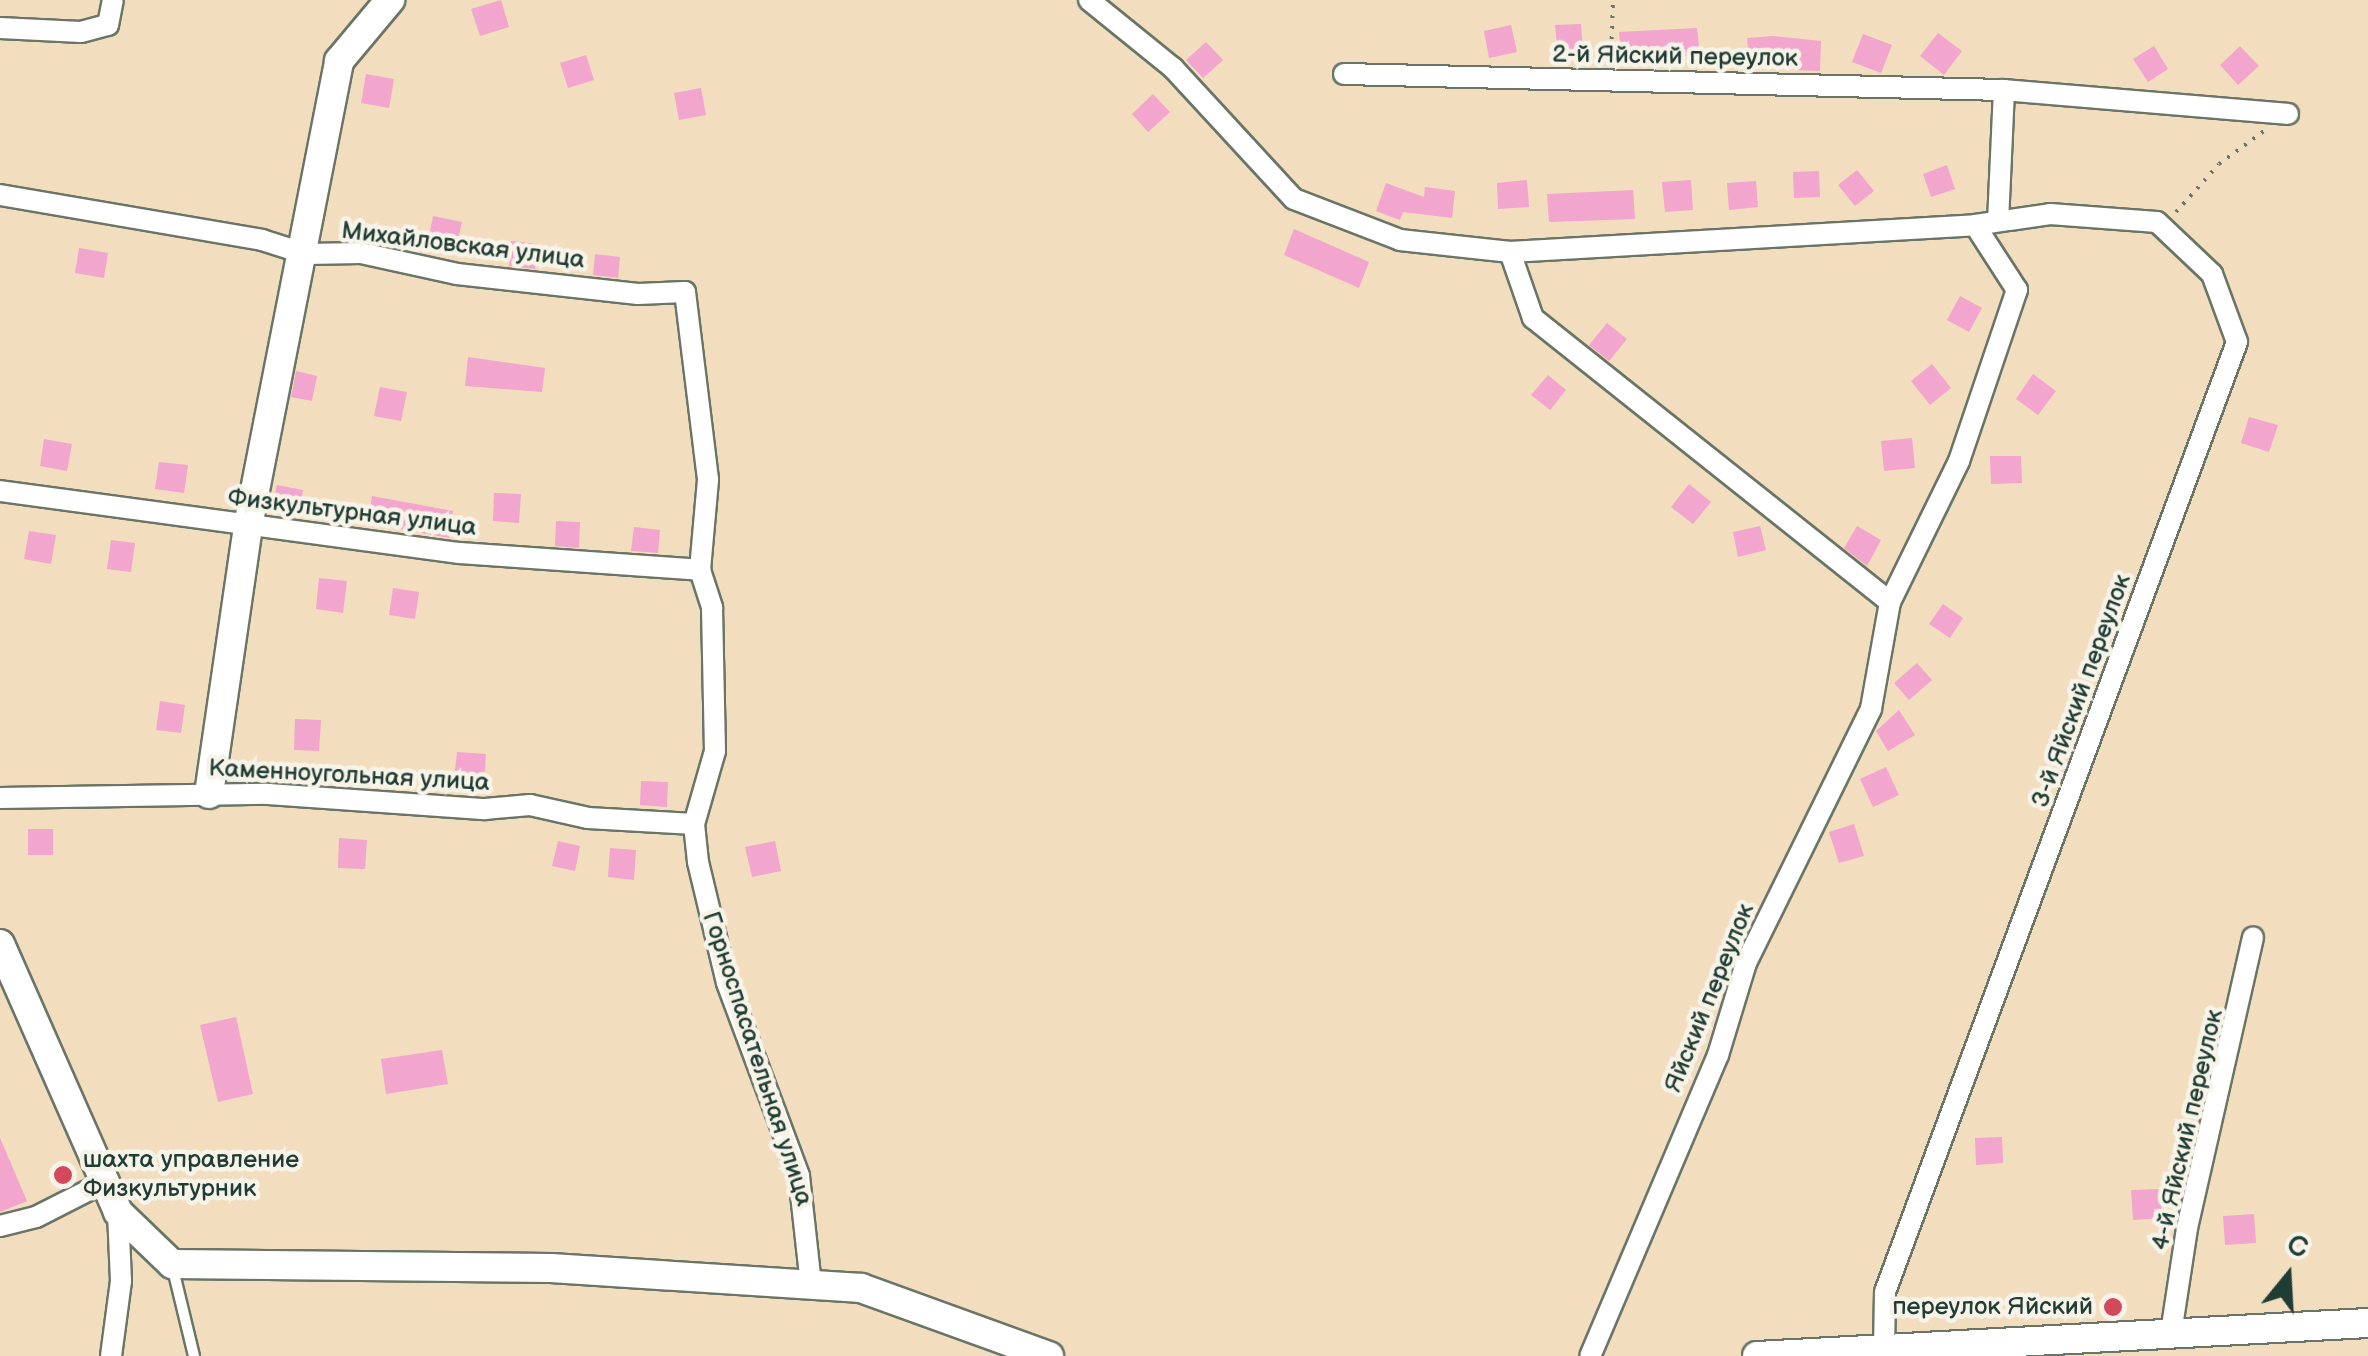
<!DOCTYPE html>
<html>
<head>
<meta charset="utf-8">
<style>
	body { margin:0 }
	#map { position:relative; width:2368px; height:1356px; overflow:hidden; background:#f2ddbf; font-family:"Balsamiq Sans",sans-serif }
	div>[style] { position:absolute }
	.building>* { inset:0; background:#f2a5cd }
	.path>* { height:4px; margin-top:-2px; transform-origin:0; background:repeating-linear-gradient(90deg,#697565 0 2.5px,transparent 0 10.5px) }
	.roads { filter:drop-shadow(2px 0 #697565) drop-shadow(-2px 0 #697565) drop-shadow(0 2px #697565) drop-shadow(0 -2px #697565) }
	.lane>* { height:10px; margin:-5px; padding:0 5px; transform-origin:5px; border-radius:5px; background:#fff }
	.street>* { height:20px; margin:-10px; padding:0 10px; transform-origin:10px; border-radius:10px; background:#fff }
	.secondary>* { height:28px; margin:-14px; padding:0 14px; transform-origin:14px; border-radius:14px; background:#fff }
	.dots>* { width:28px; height:28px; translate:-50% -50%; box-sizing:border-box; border:5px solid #f7f3e8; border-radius:50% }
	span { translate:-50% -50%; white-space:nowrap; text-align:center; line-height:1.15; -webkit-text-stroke:9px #f7f3e8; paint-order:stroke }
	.street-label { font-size:25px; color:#1f3d34 }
	.poi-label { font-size:25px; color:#1f3d34 }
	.left { translate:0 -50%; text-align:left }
	.right { translate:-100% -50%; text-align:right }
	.north { position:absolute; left:2238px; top:1226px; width:100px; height:100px; -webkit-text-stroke:8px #f7f3e8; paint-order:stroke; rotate:18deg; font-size:28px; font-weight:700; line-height:40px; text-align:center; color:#1f3d34 }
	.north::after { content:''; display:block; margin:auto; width:35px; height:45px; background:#1f3d34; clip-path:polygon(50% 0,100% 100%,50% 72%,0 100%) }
</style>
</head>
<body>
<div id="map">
	<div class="building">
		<i style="clip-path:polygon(501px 0,509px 27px,480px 36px,471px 9px)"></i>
		<i style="clip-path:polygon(1581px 24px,1583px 52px,1558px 54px,1555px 25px)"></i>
		<i style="clip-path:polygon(1511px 25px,1517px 52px,1489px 58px,1484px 31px)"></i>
		<i style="clip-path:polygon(1697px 28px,1700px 56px,1621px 57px,1619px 32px)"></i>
		<i style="clip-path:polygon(1938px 33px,1962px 51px,1944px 75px,1920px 56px)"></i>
		<i style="clip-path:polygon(1863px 34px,1892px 45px,1881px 73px,1852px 62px)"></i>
		<i style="clip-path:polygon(1773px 36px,1821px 41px,1820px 71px,1793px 70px,1794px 63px,1749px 66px,1747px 38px)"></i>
		<i style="clip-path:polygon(1206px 42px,1223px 60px,1203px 78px,1186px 60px)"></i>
		<i style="clip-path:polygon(2154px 46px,2168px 69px,2148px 82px,2133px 59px)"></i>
		<i style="clip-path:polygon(2240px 46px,2259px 66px,2238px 85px,2220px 65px)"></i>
		<i style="clip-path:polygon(586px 55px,594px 80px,568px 88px,560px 63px)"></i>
		<i style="clip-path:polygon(366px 74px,394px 79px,389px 108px,361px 103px)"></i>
		<i style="clip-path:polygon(701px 88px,706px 115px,679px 120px,674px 93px)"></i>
		<i style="clip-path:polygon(1153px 94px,1170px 112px,1148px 132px,1132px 114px)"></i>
		<i style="clip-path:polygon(1947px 165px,1955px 189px,1931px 197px,1923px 174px)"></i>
		<i style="clip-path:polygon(1857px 170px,1874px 191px,1855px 206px,1838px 185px)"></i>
		<i style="clip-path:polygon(1819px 171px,1820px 197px,1794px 198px,1793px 172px)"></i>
		<i style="clip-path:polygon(1527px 180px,1529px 207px,1498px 209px,1497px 183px)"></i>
		<i style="clip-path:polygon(1691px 180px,1693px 210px,1665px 212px,1662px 182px)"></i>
		<i style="clip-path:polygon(1756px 181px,1758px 207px,1729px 210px,1727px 183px)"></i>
		<i style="clip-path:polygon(1386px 183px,1424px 197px,1425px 187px,1455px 191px,1452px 218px,1403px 212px,1400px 220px,1376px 211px)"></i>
		<i style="clip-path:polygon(1633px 190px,1635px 219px,1549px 222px,1547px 194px)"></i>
		<i style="clip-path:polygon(433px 216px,462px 222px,455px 253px,427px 247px)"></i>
		<i style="clip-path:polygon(1294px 229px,1369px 262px,1359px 288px,1284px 255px)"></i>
		<i style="clip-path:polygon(511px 241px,538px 244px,535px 269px,509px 266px)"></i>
		<i style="clip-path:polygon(79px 248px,108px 253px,104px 278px,75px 273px)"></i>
		<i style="clip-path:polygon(595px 254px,620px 257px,618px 278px,593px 275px)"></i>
		<i style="clip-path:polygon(1960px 296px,1982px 308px,1969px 332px,1947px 320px)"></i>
		<i style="clip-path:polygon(1607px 323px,1627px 339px,1609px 361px,1589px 345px)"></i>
		<i style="clip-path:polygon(468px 357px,545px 368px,542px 392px,465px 386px)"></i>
		<i style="clip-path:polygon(1932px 364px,1951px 388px,1930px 405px,1911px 381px)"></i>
		<i style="clip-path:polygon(296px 371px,317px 376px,312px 401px,291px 397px)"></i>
		<i style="clip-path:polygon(2033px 374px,2056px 391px,2038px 415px,2016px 399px)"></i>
		<i style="clip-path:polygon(1548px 375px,1566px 390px,1550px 410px,1531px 395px)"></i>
		<i style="clip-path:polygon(380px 387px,407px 392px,401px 421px,374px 416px)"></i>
		<i style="clip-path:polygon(2249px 417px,2278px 425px,2269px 452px,2241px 443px)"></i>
		<i style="clip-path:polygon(1912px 438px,1915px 468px,1884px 471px,1881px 441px)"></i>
		<i style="clip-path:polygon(44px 439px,72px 444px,67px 471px,40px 466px)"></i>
		<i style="clip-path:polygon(1990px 456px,2021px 456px,2022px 483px,1991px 484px)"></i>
		<i style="clip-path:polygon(159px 462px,188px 465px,184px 493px,155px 489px)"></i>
		<i style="clip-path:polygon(1689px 484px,1711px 502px,1693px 524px,1671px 507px)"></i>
		<i style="clip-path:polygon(277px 485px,303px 490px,298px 516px,271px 510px)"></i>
		<i style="clip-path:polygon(494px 493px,521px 494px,519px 523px,493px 521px)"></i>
		<i style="clip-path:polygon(372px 496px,453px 511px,449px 538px,368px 523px)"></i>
		<i style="clip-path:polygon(556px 521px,580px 522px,579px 548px,555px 546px)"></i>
		<i style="clip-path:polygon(1760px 526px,1766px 550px,1738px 557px,1733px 532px)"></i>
		<i style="clip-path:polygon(1857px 526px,1881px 540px,1867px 566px,1844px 548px)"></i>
		<i style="clip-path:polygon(634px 527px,660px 530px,658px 553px,631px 551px)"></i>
		<i style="clip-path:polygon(29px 531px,56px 535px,51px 564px,24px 559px)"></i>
		<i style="clip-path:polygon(111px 540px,135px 543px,131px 572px,107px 569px)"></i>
		<i style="clip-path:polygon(319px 578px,347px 581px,343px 613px,316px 609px)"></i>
		<i style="clip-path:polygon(393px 588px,419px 592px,415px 619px,389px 615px)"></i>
		<i style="clip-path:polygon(1943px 604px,1963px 618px,1950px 638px,1929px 624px)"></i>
		<i style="clip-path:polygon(1917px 663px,1932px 680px,1909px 700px,1894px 683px)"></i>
		<i style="clip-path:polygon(160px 701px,185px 705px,181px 733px,156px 730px)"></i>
		<i style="clip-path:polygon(1899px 710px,1915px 735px,1888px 751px,1876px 731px)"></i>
		<i style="clip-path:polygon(295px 719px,321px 720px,319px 751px,294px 750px)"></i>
		<i style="clip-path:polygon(457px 752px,486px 754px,484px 782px,454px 779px)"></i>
		<i style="clip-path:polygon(1886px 767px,1899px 795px,1873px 807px,1860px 779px)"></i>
		<i style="clip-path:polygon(641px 781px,668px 782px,667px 807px,640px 805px)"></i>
		<i style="clip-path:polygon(1854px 824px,1864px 856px,1839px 863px,1829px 832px)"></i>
		<i style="clip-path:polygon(28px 829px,53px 829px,53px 855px,28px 855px)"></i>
		<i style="clip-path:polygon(339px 838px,367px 840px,365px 869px,338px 868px)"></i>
		<i style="clip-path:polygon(558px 841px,580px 846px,575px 871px,552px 866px)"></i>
		<i style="clip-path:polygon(775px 841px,781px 871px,752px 877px,745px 847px)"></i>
		<i style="clip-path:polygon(610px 848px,636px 850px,634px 880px,608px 877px)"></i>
		<i style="clip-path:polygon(236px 1017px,253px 1094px,218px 1102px,200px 1025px)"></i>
		<i style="clip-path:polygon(442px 1050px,448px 1084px,386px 1094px,381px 1059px)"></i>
		<i style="clip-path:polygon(2002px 1137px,2003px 1163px,1976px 1165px,1975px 1138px)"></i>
		<i style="clip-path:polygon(0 1138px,27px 1201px,0 1212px)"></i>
		<i style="clip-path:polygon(2160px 1189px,2162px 1218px,2133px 1220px,2131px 1190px)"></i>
		<i style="clip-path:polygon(2254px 1214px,2256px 1243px,2225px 1245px,2223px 1216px)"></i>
	</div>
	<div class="path">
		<i style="left:1611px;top:60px;width:60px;rotate:-88.1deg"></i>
		<i style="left:2176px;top:212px;width:64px;rotate:-48.1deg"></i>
		<i style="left:2219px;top:164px;width:56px;rotate:-36.3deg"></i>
	</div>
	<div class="roads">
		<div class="lane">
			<i style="left:172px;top:1265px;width:94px;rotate:76.4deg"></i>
		</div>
		<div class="street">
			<i style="left:1089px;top:0;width:108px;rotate:39deg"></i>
			<i style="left:1173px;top:68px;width:178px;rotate:47.3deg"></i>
			<i style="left:1294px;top:199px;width:114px;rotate:21.1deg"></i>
			<i style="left:1400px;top:240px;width:111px;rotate:6.2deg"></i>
			<i style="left:1510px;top:252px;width:466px;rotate:-3.3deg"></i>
			<i style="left:1975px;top:225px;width:76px;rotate:-8.3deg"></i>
			<i style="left:2050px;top:214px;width:107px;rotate:4.3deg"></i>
			<i style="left:2157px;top:222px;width:76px;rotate:43.4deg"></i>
			<i style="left:2212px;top:274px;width:72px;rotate:69.8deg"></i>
			<i style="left:2237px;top:342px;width:1013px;rotate:110.33deg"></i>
			<i style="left:1885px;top:1292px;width:56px;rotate:91deg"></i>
			<i style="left:0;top:28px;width:81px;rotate:2.8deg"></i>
			<i style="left:81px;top:32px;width:28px;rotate:-15deg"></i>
			<i style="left:108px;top:25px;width:25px;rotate:-79deg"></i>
			<i style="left:1344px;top:74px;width:660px;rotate:1.39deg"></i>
			<i style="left:2004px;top:90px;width:130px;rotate:92.6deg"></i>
			<i style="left:2004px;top:90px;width:285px;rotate:4.8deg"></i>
			<i style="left:0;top:195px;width:266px;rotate:9.7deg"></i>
			<i style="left:262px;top:240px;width:46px;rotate:17.7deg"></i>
			<i style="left:306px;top:254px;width:55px;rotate:-1deg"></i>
			<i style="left:361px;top:253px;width:98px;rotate:12.3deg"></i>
			<i style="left:457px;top:274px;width:182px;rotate:6.3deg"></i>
			<i style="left:638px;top:294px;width:47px;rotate:-2.4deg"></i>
			<i style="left:685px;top:292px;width:189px;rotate:83deg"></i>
			<i style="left:708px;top:480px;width:90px;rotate:95.1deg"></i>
			<i style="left:700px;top:570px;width:40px;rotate:72deg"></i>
			<i style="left:712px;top:608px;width:143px;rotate:88.8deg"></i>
			<i style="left:715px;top:751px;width:76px;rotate:106deg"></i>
			<i style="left:694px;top:824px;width:38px;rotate:84deg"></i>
			<i style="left:698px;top:862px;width:124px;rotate:76.5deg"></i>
			<i style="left:727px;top:983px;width:206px;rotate:69.5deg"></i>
			<i style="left:799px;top:1176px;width:110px;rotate:83.7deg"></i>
			<i style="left:1510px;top:252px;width:70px;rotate:70.8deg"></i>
			<i style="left:1533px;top:318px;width:456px;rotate:38.5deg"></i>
			<i style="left:1890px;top:602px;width:109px;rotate:100.1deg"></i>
			<i style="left:1871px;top:709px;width:283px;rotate:116.2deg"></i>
			<i style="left:1746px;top:963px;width:96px;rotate:106.9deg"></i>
			<i style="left:1718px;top:1055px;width:327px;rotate:113deg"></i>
			<i style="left:0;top:491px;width:463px;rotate:7.7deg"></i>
			<i style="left:459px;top:553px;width:242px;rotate:4deg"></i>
			<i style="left:1890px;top:602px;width:157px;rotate:-63.9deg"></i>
			<i style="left:1959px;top:461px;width:181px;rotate:-71.3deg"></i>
			<i style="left:2017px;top:290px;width:77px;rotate:-122.9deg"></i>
			<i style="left:0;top:798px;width:268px;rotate:-0.9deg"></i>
			<i style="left:268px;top:794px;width:218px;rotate:4deg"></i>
			<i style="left:485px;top:809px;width:45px;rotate:-5.1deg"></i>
			<i style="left:530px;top:805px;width:59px;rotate:12.6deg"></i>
			<i style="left:588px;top:818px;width:106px;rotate:3.2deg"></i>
			<i style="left:0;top:1226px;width:37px;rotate:-14deg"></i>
			<i style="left:36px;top:1217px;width:77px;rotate:-26.9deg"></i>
			<i style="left:2171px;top:1333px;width:106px;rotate:-81.3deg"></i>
			<i style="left:2187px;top:1228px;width:298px;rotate:-77.2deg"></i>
			<i style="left:111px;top:1356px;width:76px;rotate:-82.4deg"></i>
			<i style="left:121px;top:1281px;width:69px;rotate:-92.5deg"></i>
		</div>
		<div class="secondary">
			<i style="left:209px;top:794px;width:271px;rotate:-81.7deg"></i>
			<i style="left:248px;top:526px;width:474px;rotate:-78.9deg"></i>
			<i style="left:339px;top:61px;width:80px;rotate:-50.1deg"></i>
			<i style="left:0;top:944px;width:293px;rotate:66.2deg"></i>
			<i style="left:118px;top:1212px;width:75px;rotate:43.9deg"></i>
			<i style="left:172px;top:1264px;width:379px;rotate:0.6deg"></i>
			<i style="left:551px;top:1268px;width:311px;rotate:3.7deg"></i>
			<i style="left:861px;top:1288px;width:200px;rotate:19.9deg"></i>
			<i style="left:1757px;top:1356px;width:612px;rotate:-3.09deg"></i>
		</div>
	</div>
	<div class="dots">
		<i style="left:63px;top:1175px;background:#d1495b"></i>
		<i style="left:2113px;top:1307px;background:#d1495b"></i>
	</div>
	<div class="street-label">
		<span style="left:1675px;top:57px;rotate:1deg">2-й Яйский переулок</span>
		<span style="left:463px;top:246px;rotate:7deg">Михайловская улица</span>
		<span style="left:352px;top:513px;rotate:7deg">Физкультурная улица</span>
		<span style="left:2082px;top:691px;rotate:-70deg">3-й Яйский переулок</span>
		<span style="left:349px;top:776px;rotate:3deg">Каменноугольная улица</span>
		<span style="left:1710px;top:998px;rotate:-68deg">Яйский переулок</span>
		<span style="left:757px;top:1059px;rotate:72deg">Горноспасательная улица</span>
		<span style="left:2188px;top:1130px;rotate:-77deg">4-й Яйский переулок</span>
	</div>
	<div class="poi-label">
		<span class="left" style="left:83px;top:1175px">шахта управление<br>Физкультурник</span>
		<span class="right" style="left:2093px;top:1307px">переулок Яйский</span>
	</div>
	<div class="north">С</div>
</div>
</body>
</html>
